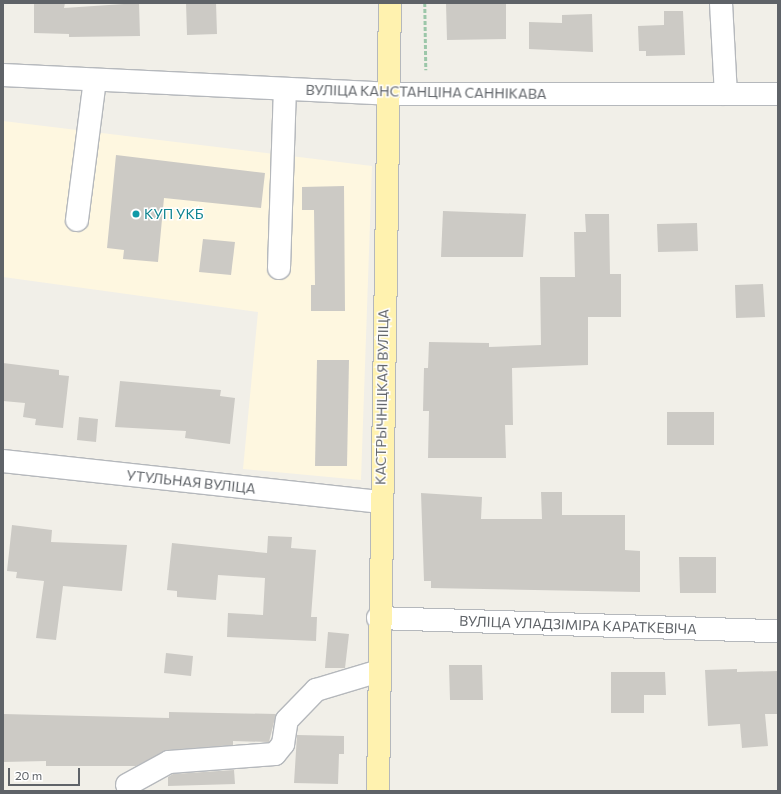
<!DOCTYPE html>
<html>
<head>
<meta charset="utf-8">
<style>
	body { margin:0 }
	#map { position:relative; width:781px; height:794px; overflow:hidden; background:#f1efe8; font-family:Commissioner,sans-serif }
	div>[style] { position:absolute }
	.commercial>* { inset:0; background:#fef7e0 }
	.building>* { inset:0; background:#cccac5 }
	.path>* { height:2.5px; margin-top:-1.25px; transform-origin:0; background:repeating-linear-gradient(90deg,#9cc7a9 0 4px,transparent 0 6px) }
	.roads { filter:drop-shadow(1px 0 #b5b8bc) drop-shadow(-1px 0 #b5b8bc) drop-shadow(0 1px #b5b8bc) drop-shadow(0 -1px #b5b8bc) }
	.minor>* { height:22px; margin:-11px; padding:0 11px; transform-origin:11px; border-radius:11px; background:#fff }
	.major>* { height:22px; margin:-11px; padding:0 11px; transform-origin:11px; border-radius:11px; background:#fff2af }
	.dots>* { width:11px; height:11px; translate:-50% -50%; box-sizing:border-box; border:2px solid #fff; border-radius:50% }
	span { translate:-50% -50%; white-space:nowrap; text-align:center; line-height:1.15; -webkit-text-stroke:3px #fff; paint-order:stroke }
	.street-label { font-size:14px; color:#5f6368 }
	.culture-label { font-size:14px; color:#0d838f }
	.left { translate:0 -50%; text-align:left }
	.frame { position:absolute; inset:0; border:4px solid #5f6368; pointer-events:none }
	.scale { position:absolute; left:8px; top:768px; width:72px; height:18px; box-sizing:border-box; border:2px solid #5f6368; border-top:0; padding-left:5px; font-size:12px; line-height:14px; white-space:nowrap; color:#5f6368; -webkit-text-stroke:3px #fff; paint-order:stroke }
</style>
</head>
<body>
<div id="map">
	<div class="commercial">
		<i style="clip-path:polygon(3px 121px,372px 166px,361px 480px,243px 469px,258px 312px,3px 277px)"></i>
	</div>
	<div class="building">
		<i style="clip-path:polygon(34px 3px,65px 3px,64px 8px,139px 3px,140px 36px,69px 37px,69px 34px,34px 33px)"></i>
		<i style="clip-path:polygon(186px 3px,216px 3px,217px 34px,187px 35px)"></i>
		<i style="clip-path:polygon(446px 3px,506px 3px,506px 39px,447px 40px)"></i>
		<i style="clip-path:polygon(664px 11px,683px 11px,685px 55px,646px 56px,646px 51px,639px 51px,638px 26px,664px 25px)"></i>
		<i style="clip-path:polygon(592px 14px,593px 52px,529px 49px,529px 22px,562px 23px,562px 15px)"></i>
		<i style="clip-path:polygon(116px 155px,265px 173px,261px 208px,164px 198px,158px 262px,123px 259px,124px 250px,107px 248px)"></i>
		<i style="clip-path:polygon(344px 186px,345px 311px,311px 311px,311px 285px,315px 285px,314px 210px,302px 210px,302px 187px)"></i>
		<i style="clip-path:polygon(443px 211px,526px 214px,523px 257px,441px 257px)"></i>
		<i style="clip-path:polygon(585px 214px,609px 214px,610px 274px,621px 274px,621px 317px,588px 317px,588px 365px,512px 368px,513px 425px,505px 425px,506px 458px,428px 458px,429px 411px,423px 411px,424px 368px,428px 368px,429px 342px,489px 343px,489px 347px,541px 345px,540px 277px,575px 277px,574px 232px,586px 232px)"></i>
		<i style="clip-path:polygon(697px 223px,698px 251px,658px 252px,657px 224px)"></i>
		<i style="clip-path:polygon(203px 239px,235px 242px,231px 275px,199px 272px)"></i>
		<i style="clip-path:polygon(763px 284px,765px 317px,736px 318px,735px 285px)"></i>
		<i style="clip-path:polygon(317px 360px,349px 360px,347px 466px,315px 466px)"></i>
		<i style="clip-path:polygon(3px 363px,59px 370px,59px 375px,69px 376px,63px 428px,35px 425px,36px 419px,23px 417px,25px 403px,3px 401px)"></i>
		<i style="clip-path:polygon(120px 381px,221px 390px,220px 396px,235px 398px,230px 444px,185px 438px,186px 431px,115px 427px)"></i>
		<i style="clip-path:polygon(667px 412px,714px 412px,714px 445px,667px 445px)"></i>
		<i style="clip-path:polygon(79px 417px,98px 419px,96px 442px,77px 440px)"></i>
		<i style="clip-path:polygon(541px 492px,562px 492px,562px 515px,625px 515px,625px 550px,640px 551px,640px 592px,431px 588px,431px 581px,424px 581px,421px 493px,482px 497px,481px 519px,542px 519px)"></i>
		<i style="clip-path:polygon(12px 525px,52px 530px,51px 542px,127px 545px,122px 591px,63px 586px,56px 640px,36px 638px,44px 581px,16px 578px,17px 572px,7px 571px)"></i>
		<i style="clip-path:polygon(268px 536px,292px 537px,291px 548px,316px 550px,311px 617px,317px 617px,316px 641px,227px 637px,228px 613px,263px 615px,265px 578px,218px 575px,216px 600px,177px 597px,177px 591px,167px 590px,172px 543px,267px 553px)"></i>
		<i style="clip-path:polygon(679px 557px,716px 557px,716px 593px,680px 593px)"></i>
		<i style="clip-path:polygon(328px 632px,349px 634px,345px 668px,325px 668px)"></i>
		<i style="clip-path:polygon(166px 653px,193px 656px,191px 676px,164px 673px)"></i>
		<i style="clip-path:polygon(449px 665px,482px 665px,483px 700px,450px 700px)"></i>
		<i style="clip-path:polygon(737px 669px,737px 672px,778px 671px,778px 714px,765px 714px,768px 746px,742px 748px,740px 724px,708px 726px,705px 670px)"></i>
		<i style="clip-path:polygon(611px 672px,665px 672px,666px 695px,644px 695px,644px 713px,611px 713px)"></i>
		<i style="clip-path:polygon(169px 712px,276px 714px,269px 742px,233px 741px,233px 745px,168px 750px,136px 766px,46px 766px,46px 761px,3px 762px,3px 714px,169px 718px)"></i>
		<i style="clip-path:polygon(297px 735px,344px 736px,344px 754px,339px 754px,338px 784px,294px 783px)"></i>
		<i style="clip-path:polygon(234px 770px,235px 784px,168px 786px,168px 777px,173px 774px)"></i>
	</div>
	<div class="path">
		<i style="left:425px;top:3px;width:67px;rotate:89.1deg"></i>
	</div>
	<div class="roads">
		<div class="minor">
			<i style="left:721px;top:3px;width:91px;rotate:86.9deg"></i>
			<i style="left:3px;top:75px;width:386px;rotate:2.8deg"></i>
			<i style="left:389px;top:94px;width:389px"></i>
			<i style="left:77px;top:220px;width:141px;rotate:-82.7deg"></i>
			<i style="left:279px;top:268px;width:179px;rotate:-88.1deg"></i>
			<i style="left:3px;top:461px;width:379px;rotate:6.2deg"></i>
			<i style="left:378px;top:618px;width:400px;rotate:1.9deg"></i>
			<i style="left:127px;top:785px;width:48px;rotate:-28.7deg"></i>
			<i style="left:169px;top:762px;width:106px;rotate:-4.3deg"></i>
			<i style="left:275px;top:754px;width:13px;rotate:-51deg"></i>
			<i style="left:283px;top:744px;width:24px;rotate:-81deg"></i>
			<i style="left:287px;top:720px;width:42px;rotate:-46deg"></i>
			<i style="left:316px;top:690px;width:66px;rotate:-16.8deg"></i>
		</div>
		<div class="major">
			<i style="left:378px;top:791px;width:788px;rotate:-89.13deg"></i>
		</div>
	</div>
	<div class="dots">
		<i style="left:136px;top:214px;background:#0f9aa8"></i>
	</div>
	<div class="street-label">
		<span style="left:426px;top:92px;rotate:1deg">ВУЛІЦА КАНСТАНЦІНА САННІКАВА</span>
		<span style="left:382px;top:397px;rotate:-89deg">КАСТРЫЧНІЦКАЯ ВУЛІЦА</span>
		<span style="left:191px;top:482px;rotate:6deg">УТУЛЬНАЯ ВУЛІЦА</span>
		<span style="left:578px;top:625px;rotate:2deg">ВУЛІЦА УЛАДЗІМІРА КАРАТКЕВІЧА</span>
	</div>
	<div class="culture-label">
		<span class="left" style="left:144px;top:214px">КУП УКБ</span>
	</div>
	<div class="frame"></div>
	<div class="scale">20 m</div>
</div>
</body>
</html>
